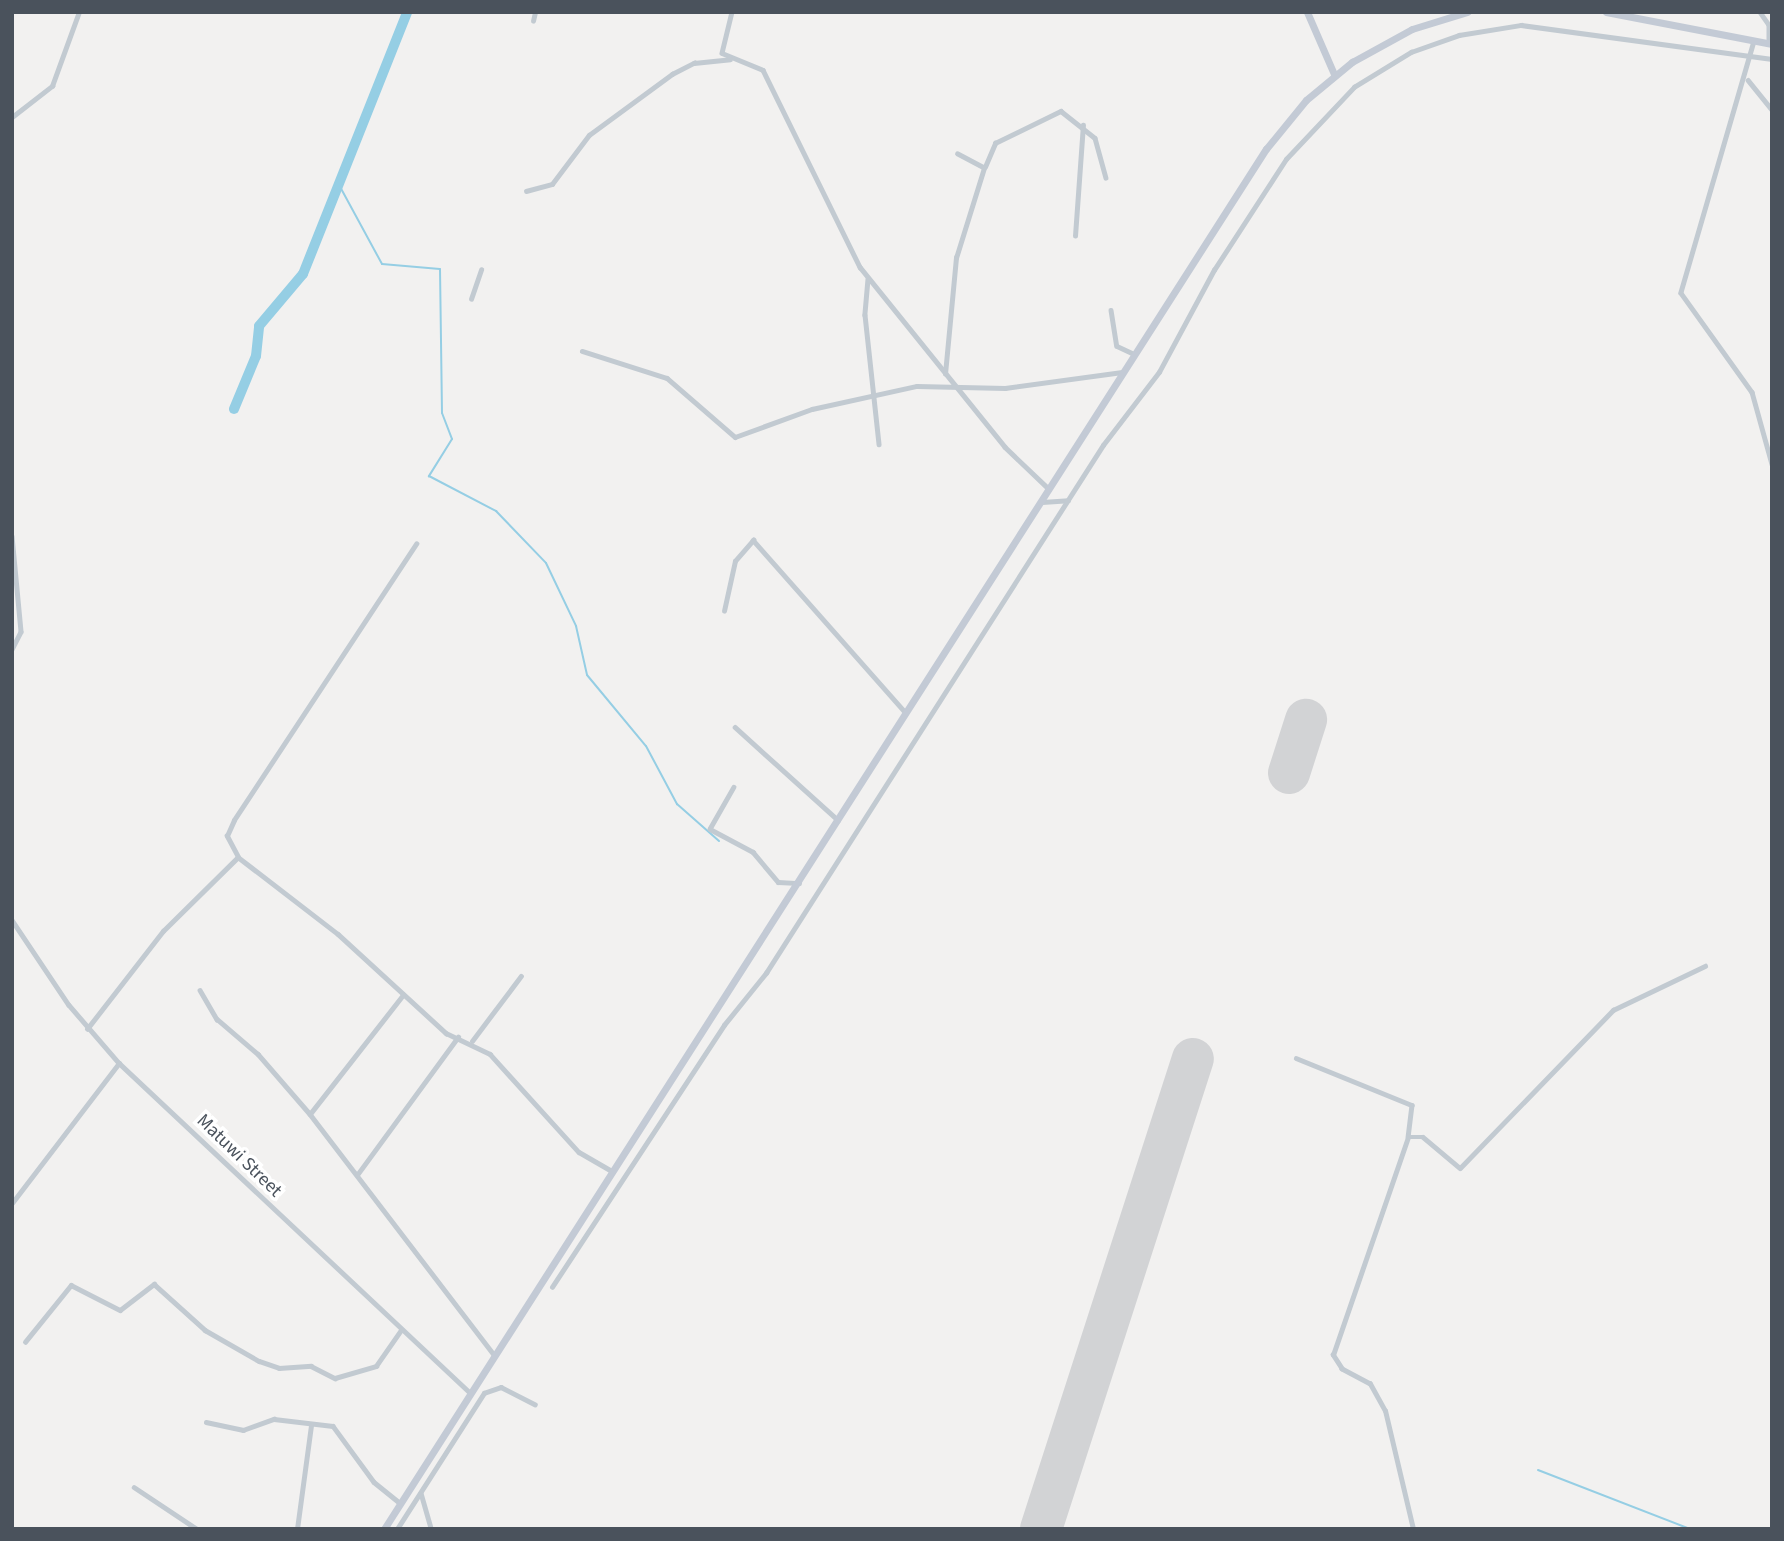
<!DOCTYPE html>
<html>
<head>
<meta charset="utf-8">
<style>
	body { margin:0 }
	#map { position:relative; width:1784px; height:1541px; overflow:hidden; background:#f2f1f0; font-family:"Source Sans 3",sans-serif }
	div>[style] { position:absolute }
	.stream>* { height:2px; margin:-1px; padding:0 1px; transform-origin:1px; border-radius:1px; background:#95cee4 }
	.river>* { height:10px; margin:-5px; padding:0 5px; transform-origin:5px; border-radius:5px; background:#95cee4 }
	.runway>* { height:42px; margin:-21px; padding:0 21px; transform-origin:21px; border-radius:21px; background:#d2d3d5 }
	.street>* { height:4.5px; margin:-2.25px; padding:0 2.25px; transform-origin:2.25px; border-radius:2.25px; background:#c2cad1 }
	.secondary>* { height:7px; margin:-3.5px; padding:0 3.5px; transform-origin:3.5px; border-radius:3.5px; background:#c3cad5 }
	span { translate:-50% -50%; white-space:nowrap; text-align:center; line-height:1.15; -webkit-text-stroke:7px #fff; paint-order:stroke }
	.street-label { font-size:19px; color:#4a525c }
	.frame { position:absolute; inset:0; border:14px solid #4a525c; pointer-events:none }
</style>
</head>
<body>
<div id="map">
	<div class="stream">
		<i style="left:338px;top:183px;width:92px;rotate:61.5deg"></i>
		<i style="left:382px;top:264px;width:58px;rotate:4.9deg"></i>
		<i style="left:440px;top:269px;width:144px;rotate:89.2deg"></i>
		<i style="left:442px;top:413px;width:28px;rotate:69deg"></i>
		<i style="left:452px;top:439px;width:44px;rotate:121.9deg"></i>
		<i style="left:429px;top:476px;width:76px;rotate:27.6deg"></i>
		<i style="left:496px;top:511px;width:72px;rotate:46.1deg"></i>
		<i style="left:546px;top:563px;width:70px;rotate:64.5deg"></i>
		<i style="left:576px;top:626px;width:50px;rotate:77.3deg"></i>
		<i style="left:587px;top:675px;width:92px;rotate:50.3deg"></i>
		<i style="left:646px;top:746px;width:66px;rotate:61.9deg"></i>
		<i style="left:677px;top:804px;width:56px;rotate:41.4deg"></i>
		<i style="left:1538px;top:1470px;width:163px;rotate:21.2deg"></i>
	</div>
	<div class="river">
		<i style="left:234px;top:409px;width:57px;rotate:-67.5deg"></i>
		<i style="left:256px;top:356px;width:30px;rotate:-84deg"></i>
		<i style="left:259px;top:326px;width:68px;rotate:-49.8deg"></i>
		<i style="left:303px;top:274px;width:282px;rotate:-68.3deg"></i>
	</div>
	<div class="runway">
		<i style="left:1289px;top:773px;width:56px;rotate:-72.2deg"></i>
		<i style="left:1041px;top:1529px;width:494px;rotate:-72.1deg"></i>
	</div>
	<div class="street">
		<i style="left:732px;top:12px;width:42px;rotate:103.7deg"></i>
		<i style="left:722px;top:53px;width:44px;rotate:22.5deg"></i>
		<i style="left:763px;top:70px;width:220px;rotate:63.8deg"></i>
		<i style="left:860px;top:267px;width:231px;rotate:51.1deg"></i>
		<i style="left:1005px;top:447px;width:61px;rotate:43.7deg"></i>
		<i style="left:1760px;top:12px;width:16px;rotate:55deg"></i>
		<i style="left:1769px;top:25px;width:18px;rotate:90deg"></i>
		<i style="left:533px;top:21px;width:9px;rotate:-77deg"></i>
		<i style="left:1754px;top:41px;width:262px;rotate:106.2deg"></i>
		<i style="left:1681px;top:293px;width:122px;rotate:54.4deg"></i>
		<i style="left:1752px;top:392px;width:75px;rotate:74.5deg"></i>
		<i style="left:1748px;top:80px;width:38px;rotate:51deg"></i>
		<i style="left:12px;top:117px;width:51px;rotate:-37.8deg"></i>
		<i style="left:52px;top:86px;width:79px;rotate:-70deg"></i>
		<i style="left:985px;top:167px;width:26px;rotate:-67deg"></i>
		<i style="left:995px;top:143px;width:73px;rotate:-25.9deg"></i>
		<i style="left:1061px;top:111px;width:43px;rotate:38.5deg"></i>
		<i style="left:1095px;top:138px;width:41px;rotate:74.6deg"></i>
		<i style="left:526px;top:191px;width:27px;rotate:-15deg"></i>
		<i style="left:552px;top:184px;width:61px;rotate:-52.9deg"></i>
		<i style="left:589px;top:135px;width:103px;rotate:-36.3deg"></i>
		<i style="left:672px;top:74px;width:25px;rotate:-27deg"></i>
		<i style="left:694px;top:63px;width:36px;rotate:-6deg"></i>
		<i style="left:1075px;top:236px;width:111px;rotate:-85.9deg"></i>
		<i style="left:868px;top:279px;width:36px;rotate:95deg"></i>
		<i style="left:865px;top:315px;width:130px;rotate:83.8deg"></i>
		<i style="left:471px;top:299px;width:31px;rotate:-71deg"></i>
		<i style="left:1111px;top:310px;width:36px;rotate:81deg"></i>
		<i style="left:1117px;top:346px;width:19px;rotate:25deg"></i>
		<i style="left:582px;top:351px;width:89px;rotate:17.6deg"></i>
		<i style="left:667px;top:378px;width:90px;rotate:40.9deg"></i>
		<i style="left:735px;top:437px;width:82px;rotate:-20deg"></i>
		<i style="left:812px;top:409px;width:107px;rotate:-12.4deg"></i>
		<i style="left:917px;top:386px;width:88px;rotate:1.3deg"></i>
		<i style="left:1005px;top:388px;width:118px;rotate:-7.8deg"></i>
		<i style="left:945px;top:374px;width:117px;rotate:-84.6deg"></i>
		<i style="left:956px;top:258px;width:94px;rotate:-72.7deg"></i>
		<i style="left:984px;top:168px;width:30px;rotate:-152deg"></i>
		<i style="left:1042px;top:502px;width:26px;rotate:-4deg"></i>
		<i style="left:12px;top:536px;width:96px;rotate:84.6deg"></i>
		<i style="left:21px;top:632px;width:20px;rotate:117deg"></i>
		<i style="left:724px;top:611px;width:51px;rotate:-77.6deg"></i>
		<i style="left:735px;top:561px;width:28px;rotate:-49deg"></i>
		<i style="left:753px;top:540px;width:231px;rotate:48.5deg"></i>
		<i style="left:735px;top:727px;width:139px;rotate:42.1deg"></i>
		<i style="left:734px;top:787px;width:48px;rotate:119.7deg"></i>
		<i style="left:710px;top:829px;width:49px;rotate:28.1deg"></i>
		<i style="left:753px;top:852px;width:39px;rotate:50deg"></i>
		<i style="left:778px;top:882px;width:21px;rotate:3deg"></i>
		<i style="left:238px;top:857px;width:24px;rotate:-118deg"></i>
		<i style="left:227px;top:836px;width:17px;rotate:-66deg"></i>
		<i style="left:234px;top:820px;width:331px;rotate:-56.6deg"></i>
		<i style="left:12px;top:920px;width:102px;rotate:56.2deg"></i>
		<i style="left:69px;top:1005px;width:77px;rotate:49.2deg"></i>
		<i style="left:119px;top:1063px;width:482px;rotate:43.2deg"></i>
		<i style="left:200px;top:990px;width:34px;rotate:60deg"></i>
		<i style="left:217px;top:1019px;width:54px;rotate:40.5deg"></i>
		<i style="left:258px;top:1054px;width:79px;rotate:49.1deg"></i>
		<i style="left:310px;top:1114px;width:303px;rotate:52.6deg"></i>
		<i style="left:87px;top:1029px;width:124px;rotate:-52.2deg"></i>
		<i style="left:163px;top:931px;width:105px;rotate:-44.6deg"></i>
		<i style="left:238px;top:857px;width:126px;rotate:37.6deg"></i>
		<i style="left:338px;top:934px;width:147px;rotate:42.5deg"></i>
		<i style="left:446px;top:1033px;width:49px;rotate:25.5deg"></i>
		<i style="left:490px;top:1054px;width:132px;rotate:47.8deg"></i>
		<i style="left:579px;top:1152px;width:38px;rotate:30deg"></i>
		<i style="left:472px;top:1041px;width:81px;rotate:-53deg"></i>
		<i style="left:1296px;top:1058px;width:125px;rotate:22.1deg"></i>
		<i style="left:1412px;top:1105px;width:32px;rotate:97deg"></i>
		<i style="left:310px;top:1114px;width:151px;rotate:-52deg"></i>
		<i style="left:357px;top:1175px;width:171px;rotate:-53.8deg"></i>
		<i style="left:12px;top:1203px;width:176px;rotate:-52.6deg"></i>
		<i style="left:552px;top:1287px;width:313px;rotate:-56.7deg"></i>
		<i style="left:724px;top:1025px;width:67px;rotate:-51.1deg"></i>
		<i style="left:766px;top:973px;width:626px;rotate:-57.45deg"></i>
		<i style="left:1103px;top:445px;width:92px;rotate:-52.5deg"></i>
		<i style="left:1159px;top:372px;width:116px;rotate:-61.7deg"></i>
		<i style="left:1214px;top:270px;width:132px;rotate:-57deg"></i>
		<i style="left:1286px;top:159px;width:99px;rotate:-46.6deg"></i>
		<i style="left:1354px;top:87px;width:67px;rotate:-31.6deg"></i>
		<i style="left:1411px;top:52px;width:51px;rotate:-19.5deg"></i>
		<i style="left:1459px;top:35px;width:63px;rotate:-9.2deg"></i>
		<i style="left:1521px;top:25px;width:253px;rotate:7.7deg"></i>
		<i style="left:25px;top:1342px;width:73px;rotate:-51.1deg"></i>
		<i style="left:71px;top:1285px;width:55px;rotate:27deg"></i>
		<i style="left:120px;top:1310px;width:43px;rotate:-37.4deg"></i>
		<i style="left:154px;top:1284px;width:69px;rotate:42deg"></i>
		<i style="left:205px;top:1330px;width:62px;rotate:29.9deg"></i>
		<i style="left:259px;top:1361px;width:21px;rotate:19deg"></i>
		<i style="left:279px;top:1368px;width:32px;rotate:-4deg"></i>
		<i style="left:311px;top:1366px;width:27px;rotate:27deg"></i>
		<i style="left:335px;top:1378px;width:43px;rotate:-16.3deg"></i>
		<i style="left:376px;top:1366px;width:44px;rotate:-55.2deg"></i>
		<i style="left:206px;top:1422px;width:38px;rotate:12deg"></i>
		<i style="left:243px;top:1430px;width:33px;rotate:-20deg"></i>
		<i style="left:274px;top:1419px;width:59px;rotate:6.8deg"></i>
		<i style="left:333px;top:1426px;width:69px;rotate:53.8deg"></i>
		<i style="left:374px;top:1482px;width:33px;rotate:39deg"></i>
		<i style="left:134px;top:1487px;width:76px;rotate:33.7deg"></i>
		<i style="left:421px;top:1493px;width:37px;rotate:74deg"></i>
		<i style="left:297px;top:1529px;width:104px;rotate:-82.3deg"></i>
		<i style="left:397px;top:1529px;width:161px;rotate:-57.4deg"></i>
		<i style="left:484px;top:1393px;width:18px;rotate:-19deg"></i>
		<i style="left:501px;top:1387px;width:38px;rotate:27deg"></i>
		<i style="left:1413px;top:1529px;width:121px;rotate:-103.3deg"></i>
		<i style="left:1385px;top:1411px;width:31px;rotate:-119deg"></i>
		<i style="left:1370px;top:1384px;width:32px;rotate:-152deg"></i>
		<i style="left:1342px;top:1369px;width:17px;rotate:-123deg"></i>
		<i style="left:1333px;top:1355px;width:231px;rotate:-71deg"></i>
		<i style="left:1408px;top:1137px;width:15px"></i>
		<i style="left:1423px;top:1137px;width:48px;rotate:40deg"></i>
		<i style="left:1460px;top:1168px;width:220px;rotate:-45.9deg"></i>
		<i style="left:1613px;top:1010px;width:102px;rotate:-25.6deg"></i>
	</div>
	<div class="secondary">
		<i style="left:1307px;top:12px;width:68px;rotate:66.5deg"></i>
		<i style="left:1606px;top:12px;width:169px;rotate:10.9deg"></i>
		<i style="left:384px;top:1529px;width:1638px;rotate:-57.42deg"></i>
		<i style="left:1266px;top:149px;width:63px;rotate:-50.8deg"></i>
		<i style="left:1306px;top:100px;width:60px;rotate:-39.6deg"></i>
		<i style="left:1352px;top:62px;width:68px;rotate:-28.8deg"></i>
		<i style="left:1412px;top:29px;width:58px;rotate:-17.2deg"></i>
	</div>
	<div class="street-label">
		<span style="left:239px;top:1156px;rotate:44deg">Matuwi Street</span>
	</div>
	<div class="frame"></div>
</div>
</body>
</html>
